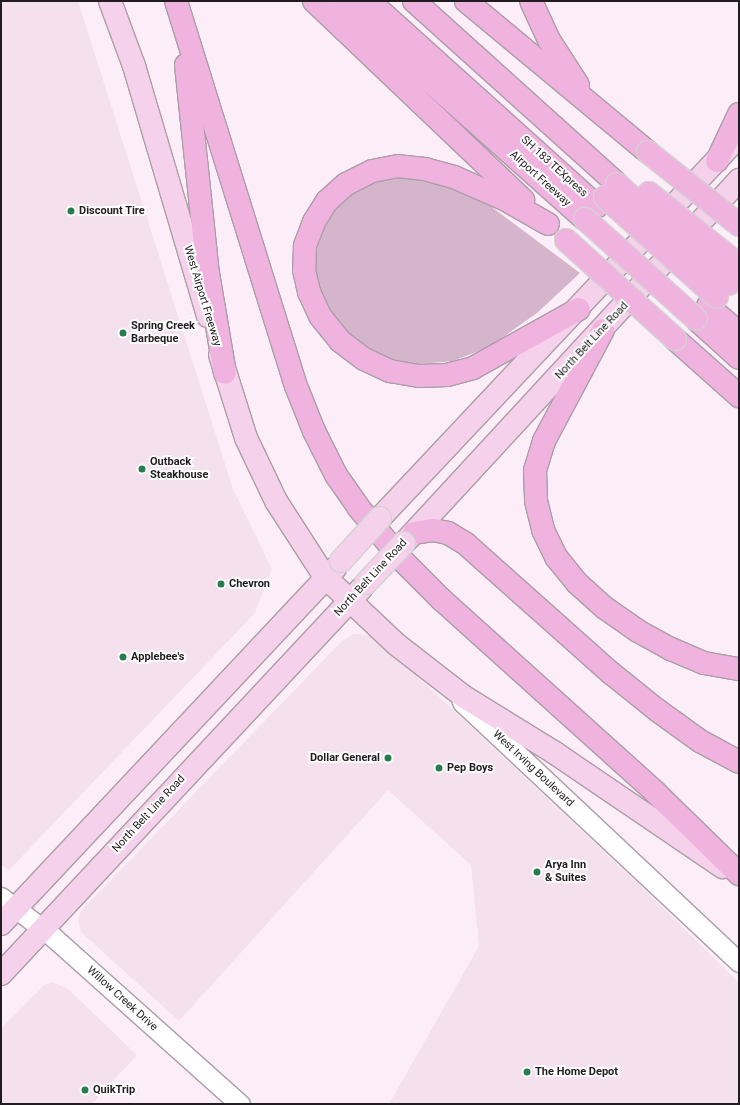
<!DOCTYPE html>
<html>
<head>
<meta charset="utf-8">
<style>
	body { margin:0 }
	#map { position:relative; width:740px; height:1105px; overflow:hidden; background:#fceef8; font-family:Roboto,sans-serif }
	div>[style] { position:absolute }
	.built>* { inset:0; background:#f5e0ee }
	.green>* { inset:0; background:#d4b5cb }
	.roads { filter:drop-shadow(1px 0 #ac9ea7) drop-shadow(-1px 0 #ac9ea7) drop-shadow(0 1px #ac9ea7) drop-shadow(0 -1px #ac9ea7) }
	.minor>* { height:19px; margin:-9.5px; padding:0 9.5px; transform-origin:9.5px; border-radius:9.5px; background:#fff }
	.major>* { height:22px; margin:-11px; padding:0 11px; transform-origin:11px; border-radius:11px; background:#f6d1ec }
	.highway>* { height:22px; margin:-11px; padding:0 11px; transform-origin:11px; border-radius:11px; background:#f0b2df }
	.bridges { filter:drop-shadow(1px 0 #d3d2d2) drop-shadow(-1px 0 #d3d2d2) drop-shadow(0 1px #d3d2d2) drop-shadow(0 -1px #d3d2d2) }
	.major-bridge>* { height:22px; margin:-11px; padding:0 11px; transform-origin:11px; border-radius:11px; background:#f6d1ec }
	.highway-bridge>* { height:22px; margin:-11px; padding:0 11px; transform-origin:11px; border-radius:11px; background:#f0b2df }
	.dots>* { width:11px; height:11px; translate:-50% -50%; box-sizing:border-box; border:2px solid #fff; border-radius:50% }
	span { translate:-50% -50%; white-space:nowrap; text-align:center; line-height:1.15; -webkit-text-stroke:4px #fff; paint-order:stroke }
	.street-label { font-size:11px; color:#211c1f }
	.poi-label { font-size:11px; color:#211c1f; font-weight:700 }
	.left { translate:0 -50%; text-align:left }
	.right { translate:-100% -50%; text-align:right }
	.frame { position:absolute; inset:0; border:2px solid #211c1f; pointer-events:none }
</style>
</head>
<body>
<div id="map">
	<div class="built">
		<i style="clip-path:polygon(1px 1px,78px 1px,233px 489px,272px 569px,255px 613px,9px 870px,1px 865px)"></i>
		<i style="clip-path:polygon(354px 634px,368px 635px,382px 643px,651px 896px,739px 983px,739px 1104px,389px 1104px,479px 946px,471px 865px,388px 790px,179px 1021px,81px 932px,78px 920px,81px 911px,341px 642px)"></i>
		<i style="clip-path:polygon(52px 982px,68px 989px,137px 1055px,92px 1104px,1px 1104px,1px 1029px,44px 985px)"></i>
	</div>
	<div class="green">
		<i style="clip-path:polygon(393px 177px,428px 180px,457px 189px,485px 202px,580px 273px,537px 313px,489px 347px,453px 361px,408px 365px,374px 355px,351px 339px,326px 311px,314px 278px,313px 248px,344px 194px,370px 180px)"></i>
	</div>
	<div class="roads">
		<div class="minor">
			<i style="left:462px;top:702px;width:380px;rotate:43.2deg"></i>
			<i style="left:1px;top:897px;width:66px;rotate:37.6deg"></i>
			<i style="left:53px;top:937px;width:251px;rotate:41.8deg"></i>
		</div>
		<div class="major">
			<i style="left:110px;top:1px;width:69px;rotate:69.7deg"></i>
			<i style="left:134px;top:66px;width:261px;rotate:73.5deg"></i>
			<i style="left:220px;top:355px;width:87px;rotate:72.6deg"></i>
			<i style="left:246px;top:438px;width:70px;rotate:64.5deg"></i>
			<i style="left:276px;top:501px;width:90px;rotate:57.2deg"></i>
			<i style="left:325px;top:577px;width:98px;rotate:43.3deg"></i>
			<i style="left:396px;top:644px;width:85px;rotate:37.8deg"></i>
			<i style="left:463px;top:696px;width:108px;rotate:31.8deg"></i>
			<i style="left:555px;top:753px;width:203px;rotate:34.2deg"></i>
			<i style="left:380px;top:518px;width:511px;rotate:-46.75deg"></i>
			<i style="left:405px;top:542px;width:493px;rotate:-47.3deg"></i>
			<i style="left:1px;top:924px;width:488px;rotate:-46.8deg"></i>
			<i style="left:1px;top:974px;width:527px;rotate:-46.92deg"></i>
		</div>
		<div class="highway">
			<i style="left:176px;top:1px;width:403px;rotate:72.7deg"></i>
			<i style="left:296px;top:386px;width:48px;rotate:68.2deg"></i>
			<i style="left:314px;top:431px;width:49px;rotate:63.4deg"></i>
			<i style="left:336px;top:475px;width:39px;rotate:55deg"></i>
			<i style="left:358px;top:507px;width:72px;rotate:50.1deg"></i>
			<i style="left:404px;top:562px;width:54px;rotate:45deg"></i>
			<i style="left:442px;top:600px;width:288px;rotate:42deg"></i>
			<i style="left:656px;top:793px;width:116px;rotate:44.3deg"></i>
			<i style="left:314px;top:1px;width:289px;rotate:43.6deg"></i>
			<i style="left:340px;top:1px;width:328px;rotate:41.7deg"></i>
			<i style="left:369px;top:1px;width:307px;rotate:42deg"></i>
			<i style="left:414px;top:1px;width:273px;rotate:42deg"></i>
			<i style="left:466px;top:1px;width:236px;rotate:39.7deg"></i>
			<i style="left:531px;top:1px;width:43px;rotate:65.2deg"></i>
			<i style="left:549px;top:40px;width:54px;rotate:57.2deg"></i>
			<i style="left:186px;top:65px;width:209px;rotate:84deg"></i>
			<i style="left:208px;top:273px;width:101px;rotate:80.4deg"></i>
			<i style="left:717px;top:161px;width:52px;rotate:-64.9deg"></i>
			<i style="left:548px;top:224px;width:51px;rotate:-150.4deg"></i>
			<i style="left:504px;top:199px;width:55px;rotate:-156.3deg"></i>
			<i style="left:454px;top:177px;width:30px;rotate:-165deg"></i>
			<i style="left:425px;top:169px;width:27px;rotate:-174deg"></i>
			<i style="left:398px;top:166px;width:26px;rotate:169deg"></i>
			<i style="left:372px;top:171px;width:29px;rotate:153deg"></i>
			<i style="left:346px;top:184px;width:25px;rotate:138deg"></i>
			<i style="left:327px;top:201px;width:25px;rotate:122deg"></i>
			<i style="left:314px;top:222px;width:26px;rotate:111deg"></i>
			<i style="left:305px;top:246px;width:24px;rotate:92deg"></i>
			<i style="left:304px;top:270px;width:23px;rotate:77deg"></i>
			<i style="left:309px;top:292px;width:26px;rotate:65deg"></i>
			<i style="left:320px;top:316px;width:32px;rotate:51deg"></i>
			<i style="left:340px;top:341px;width:30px;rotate:37deg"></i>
			<i style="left:364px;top:359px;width:29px;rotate:25deg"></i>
			<i style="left:390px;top:371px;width:29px;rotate:10deg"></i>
			<i style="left:419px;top:376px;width:28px;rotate:-2deg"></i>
			<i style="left:447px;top:375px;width:27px;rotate:-15deg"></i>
			<i style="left:473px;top:368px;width:121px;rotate:-29.1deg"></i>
			<i style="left:708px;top:306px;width:41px;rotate:41.1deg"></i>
			<i style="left:696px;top:319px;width:58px;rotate:42.2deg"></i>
			<i style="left:603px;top:330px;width:126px;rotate:118deg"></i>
			<i style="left:544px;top:441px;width:30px;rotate:107deg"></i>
			<i style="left:535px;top:470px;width:31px;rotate:88deg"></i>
			<i style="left:536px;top:501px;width:30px;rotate:76deg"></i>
			<i style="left:543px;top:530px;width:30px;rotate:64deg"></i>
			<i style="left:556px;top:557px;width:33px;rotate:51deg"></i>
			<i style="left:577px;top:583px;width:38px;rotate:42deg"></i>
			<i style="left:605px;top:608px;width:40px;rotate:34.9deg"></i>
			<i style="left:638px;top:631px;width:38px;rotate:29deg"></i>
			<i style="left:671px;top:649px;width:36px;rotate:23deg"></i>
			<i style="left:704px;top:663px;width:36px;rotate:10deg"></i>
			<i style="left:675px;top:339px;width:86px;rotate:41.7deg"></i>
			<i style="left:414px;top:533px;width:19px;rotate:-9deg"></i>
			<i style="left:433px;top:530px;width:15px;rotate:11deg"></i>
			<i style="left:448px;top:533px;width:21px;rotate:31deg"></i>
			<i style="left:466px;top:544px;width:194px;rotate:41.7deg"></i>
			<i style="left:611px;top:673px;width:59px;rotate:38.8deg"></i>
			<i style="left:657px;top:710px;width:53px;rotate:35.8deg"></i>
			<i style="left:700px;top:741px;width:44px;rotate:28.3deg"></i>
		</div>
	</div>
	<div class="bridges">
		<div class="major-bridge">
			<i style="left:341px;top:561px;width:58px;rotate:-47.8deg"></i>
			<i style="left:366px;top:583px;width:55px;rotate:-46.5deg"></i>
		</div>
		<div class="highway-bridge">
			<i style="left:648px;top:152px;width:117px;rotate:38.7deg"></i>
			<i style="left:617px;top:184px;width:150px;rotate:41.8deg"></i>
			<i style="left:649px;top:193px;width:115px;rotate:38.7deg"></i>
			<i style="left:605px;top:197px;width:150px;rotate:41.8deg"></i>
			<i style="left:585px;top:219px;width:149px;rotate:42deg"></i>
			<i style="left:566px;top:240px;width:147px;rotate:42.2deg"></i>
		</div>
	</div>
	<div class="dots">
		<i style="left:71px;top:211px;background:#257c4f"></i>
		<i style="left:123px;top:333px;background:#257c4f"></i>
		<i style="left:142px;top:469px;background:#257c4f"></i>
		<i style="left:221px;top:584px;background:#257c4f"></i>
		<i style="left:123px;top:657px;background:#257c4f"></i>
		<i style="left:388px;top:758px;background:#257c4f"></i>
		<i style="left:439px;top:768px;background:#257c4f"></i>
		<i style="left:537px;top:872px;background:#257c4f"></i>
		<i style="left:527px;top:1072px;background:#257c4f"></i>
		<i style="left:85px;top:1090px;background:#257c4f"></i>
	</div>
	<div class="street-label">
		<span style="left:554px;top:167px;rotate:42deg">SH 183 TEXpress</span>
		<span style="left:540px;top:179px;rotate:42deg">Airport Freeway</span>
		<span style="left:202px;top:296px;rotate:73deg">West Airport Freeway</span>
		<span style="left:592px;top:341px;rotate:-47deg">North Belt Line Road</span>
		<span style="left:371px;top:578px;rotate:-47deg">North Belt Line Road</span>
		<span style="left:533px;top:769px;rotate:43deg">West Irving Boulevard</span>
		<span style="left:149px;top:814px;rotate:-47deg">North Belt Line Road</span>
		<span style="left:122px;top:999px;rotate:42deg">Willow Creek Drive</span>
	</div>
	<div class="poi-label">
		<span class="left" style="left:79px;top:211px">Discount Tire</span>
		<span class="left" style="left:131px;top:333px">Spring Creek<br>Barbeque</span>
		<span class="left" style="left:150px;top:469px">Outback<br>Steakhouse</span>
		<span class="left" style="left:229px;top:584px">Chevron</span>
		<span class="left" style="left:131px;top:657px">Applebee's</span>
		<span class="right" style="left:380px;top:758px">Dollar General</span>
		<span class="left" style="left:447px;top:768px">Pep Boys</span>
		<span class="left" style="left:545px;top:872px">Arya Inn<br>&amp; Suites</span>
		<span class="left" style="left:535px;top:1072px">The Home Depot</span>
		<span class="left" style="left:93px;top:1090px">QuikTrip</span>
	</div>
	<div class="frame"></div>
</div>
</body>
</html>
